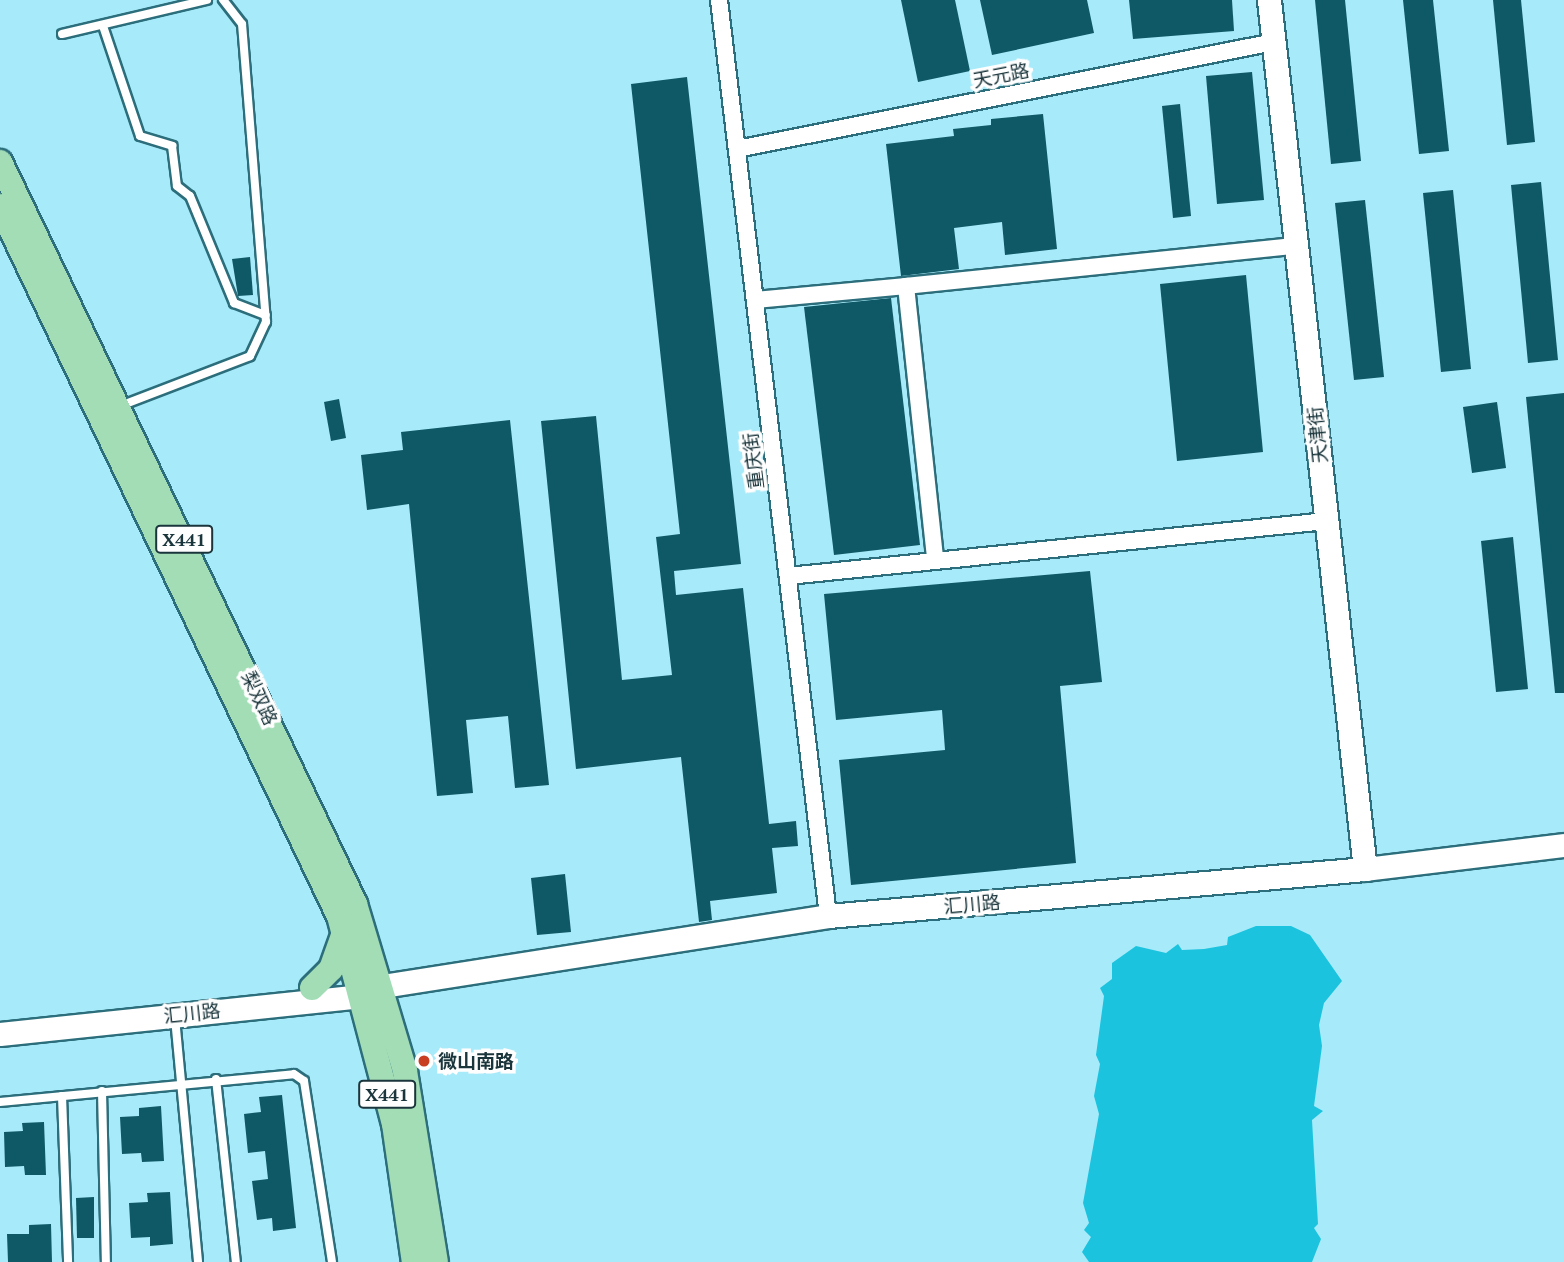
<!DOCTYPE html>
<html>
<head>
<meta charset="utf-8">
<style>
	body { margin:0 }
	#map { position:relative; width:1564px; height:1262px; overflow:hidden; background:#a7eaf9; font-family:"PT Serif","Noto Sans SC",serif }
	div>[style] { position:absolute }
	.water>* { inset:0; background:#1cc3df }
	.building>* { inset:0; background:#0f5865 }
	.roads { filter:drop-shadow(2px 0 #2c6e7b) drop-shadow(-2px 0 #2c6e7b) drop-shadow(0 2px #2c6e7b) drop-shadow(0 -2px #2c6e7b) }
	.lane>* { height:8px; margin:-4px; padding:0 4px; transform-origin:4px; border-radius:4px; background:#fff }
	.street>* { height:16px; margin:-8px; padding:0 8px; transform-origin:8px; border-radius:8px; background:#fff }
	.secondary>* { height:23px; margin:-11.5px; padding:0 11.5px; transform-origin:11.5px; border-radius:11.5px; background:#fff }
	.primary>* { height:24px; margin:-12px; padding:0 12px; transform-origin:12px; border-radius:12px; background:#a2ddb6 }
	.dots>* { width:19px; height:19px; translate:-50% -50%; box-sizing:border-box; border:4px solid #fefefe; border-radius:50% }
	span { translate:-50% -50%; white-space:nowrap; text-align:center; line-height:1.15; -webkit-text-stroke:7px #fefefe; paint-order:stroke }
	.shield-label span { padding:2px 5px; background:#fefefe; border:2px solid; border-radius:5px; -webkit-text-stroke-width:0 }
	.shield-label { font-size:18px; color:#1a353b; font-weight:700 }
	.street-label { font-size:19px; color:#1a353b }
	.poi-label { font-size:19px; color:#1a353b; font-weight:700 }
	.left { translate:0 -50%; text-align:left }
</style>
</head>
<body>
<div id="map">
	<div class="water">
		<i style="clip-path:polygon(1256px 926px,1291px 926px,1310px 935px,1342px 981px,1324px 1003px,1319px 1025px,1322px 1046px,1314px 1106px,1323px 1111px,1312px 1120px,1318px 1224px,1314px 1228px,1321px 1239px,1312px 1262px,1089px 1262px,1082px 1252px,1091px 1237px,1084px 1230px,1089px 1223px,1083px 1203px,1099px 1114px,1094px 1096px,1100px 1064px,1096px 1055px,1104px 996px,1100px 988px,1112px 979px,1112px 963px,1136px 946px,1166px 953px,1178px 944px,1182px 950px,1204px 949px,1227px 945px,1228px 937px)"></i>
	</div>
	<div class="building">
		<i style="clip-path:polygon(901px 0,955px 0,970px 71px,918px 82px)"></i>
		<i style="clip-path:polygon(980px 0,1087px 0,1094px 33px,992px 55px)"></i>
		<i style="clip-path:polygon(1129px 0,1232px 0,1234px 31px,1133px 39px)"></i>
		<i style="clip-path:polygon(1315px 0,1345px 0,1361px 161px,1331px 164px)"></i>
		<i style="clip-path:polygon(1403px 0,1433px 0,1449px 151px,1419px 154px)"></i>
		<i style="clip-path:polygon(1493px 0,1521px 0,1535px 142px,1507px 145px)"></i>
		<i style="clip-path:polygon(1252px 72px,1264px 200px,1217px 204px,1206px 76px)"></i>
		<i style="clip-path:polygon(687px 77px,741px 564px,674px 571px,676px 595px,743px 588px,769px 824px,796px 821px,798px 846px,772px 848px,777px 893px,710px 901px,712px 920px,699px 922px,681px 757px,576px 769px,541px 421px,596px 416px,622px 680px,672px 675px,656px 537px,680px 534px,631px 84px)"></i>
		<i style="clip-path:polygon(1180px 104px,1191px 216px,1173px 218px,1162px 106px)"></i>
		<i style="clip-path:polygon(1043px 114px,1057px 249px,1005px 255px,1002px 222px,954px 228px,959px 269px,901px 276px,886px 144px,954px 136px,953px 129px,991px 125px,991px 119px)"></i>
		<i style="clip-path:polygon(1541px 182px,1558px 360px,1528px 363px,1511px 185px)"></i>
		<i style="clip-path:polygon(1453px 190px,1471px 369px,1441px 372px,1423px 193px)"></i>
		<i style="clip-path:polygon(1365px 200px,1384px 377px,1354px 380px,1335px 203px)"></i>
		<i style="clip-path:polygon(250px 257px,253px 295px,238px 296px,232px 259px)"></i>
		<i style="clip-path:polygon(1246px 275px,1263px 452px,1177px 461px,1160px 284px)"></i>
		<i style="clip-path:polygon(891px 298px,920px 545px,834px 555px,804px 307px)"></i>
		<i style="clip-path:polygon(1564px 393px,1564px 693px,1555px 693px,1526px 397px)"></i>
		<i style="clip-path:polygon(339px 399px,346px 438px,331px 441px,324px 402px)"></i>
		<i style="clip-path:polygon(1497px 402px,1506px 468px,1472px 473px,1463px 407px)"></i>
		<i style="clip-path:polygon(510px 420px,549px 785px,515px 788px,508px 716px,466px 720px,473px 793px,437px 796px,409px 504px,367px 510px,361px 455px,403px 450px,401px 432px)"></i>
		<i style="clip-path:polygon(1513px 537px,1528px 689px,1496px 692px,1481px 541px)"></i>
		<i style="clip-path:polygon(1090px 571px,1102px 682px,1060px 686px,1076px 863px,851px 885px,839px 760px,945px 750px,942px 710px,836px 720px,824px 594px)"></i>
		<i style="clip-path:polygon(565px 874px,571px 932px,537px 935px,531px 878px)"></i>
		<i style="clip-path:polygon(282px 1095px,296px 1228px,273px 1231px,272px 1218px,257px 1220px,252px 1181px,268px 1179px,265px 1151px,248px 1153px,244px 1114px,261px 1112px,259px 1097px)"></i>
		<i style="clip-path:polygon(161px 1106px,164px 1161px,142px 1162px,141px 1153px,122px 1154px,120px 1117px,139px 1116px,139px 1108px)"></i>
		<i style="clip-path:polygon(44px 1122px,46px 1175px,25px 1175px,24px 1166px,5px 1167px,4px 1132px,23px 1131px,22px 1123px)"></i>
		<i style="clip-path:polygon(170px 1192px,173px 1244px,150px 1246px,150px 1237px,131px 1238px,129px 1203px,148px 1202px,147px 1193px)"></i>
		<i style="clip-path:polygon(94px 1197px,94px 1238px,77px 1238px,76px 1198px)"></i>
		<i style="clip-path:polygon(51px 1224px,52px 1262px,8px 1262px,7px 1234px,29px 1234px,29px 1225px)"></i>
	</div>
	<div class="roads">
		<div class="lane">
			<i style="left:103px;top:26px;width:116px;rotate:71.4deg"></i>
			<i style="left:140px;top:136px;width:34px;rotate:17deg"></i>
			<i style="left:172px;top:146px;width:40px;rotate:82.9deg"></i>
			<i style="left:177px;top:186px;width:16px;rotate:38deg"></i>
			<i style="left:190px;top:196px;width:116px;rotate:67.6deg"></i>
			<i style="left:234px;top:303px;width:34px;rotate:21deg"></i>
			<i style="left:62px;top:34px;width:149px;rotate:-13.2deg"></i>
			<i style="left:120px;top:406px;width:139px;rotate:-21deg"></i>
			<i style="left:250px;top:356px;width:38px;rotate:-65deg"></i>
			<i style="left:266px;top:322px;width:299px;rotate:-94.6deg"></i>
			<i style="left:242px;top:24px;width:31px;rotate:-128deg"></i>
			<i style="left:175px;top:1018px;width:245px;rotate:84.6deg"></i>
			<i style="left:216px;top:1079px;width:184px;rotate:83.8deg"></i>
			<i style="left:102px;top:1091px;width:171px;rotate:88.7deg"></i>
			<i style="left:62px;top:1096px;width:166px;rotate:87.9deg"></i>
			<i style="left:0;top:1102px;width:295px;rotate:-5.4deg"></i>
			<i style="left:294px;top:1074px;width:12px;rotate:35deg"></i>
			<i style="left:304px;top:1081px;width:183px;rotate:81.2deg"></i>
		</div>
		<div class="street">
			<i style="left:719px;top:0;width:922px;rotate:83.21deg"></i>
			<i style="left:737px;top:149px;width:548px;rotate:-11.27deg"></i>
			<i style="left:906px;top:286px;width:392px;rotate:-5.9deg"></i>
			<i style="left:755px;top:300px;width:152px;rotate:-5.3deg"></i>
			<i style="left:906px;top:286px;width:273px;rotate:83.9deg"></i>
			<i style="left:788px;top:576px;width:542px;rotate:-5.83deg"></i>
		</div>
		<div class="secondary">
			<i style="left:1269px;top:0;width:874px;rotate:83.7deg"></i>
			<i style="left:0;top:1034px;width:366px;rotate:-6deg"></i>
			<i style="left:364px;top:996px;width:21px;rotate:-29deg"></i>
			<i style="left:382px;top:986px;width:451px;rotate:-8.9deg"></i>
			<i style="left:828px;top:916px;width:539px;rotate:-5deg"></i>
			<i style="left:1365px;top:869px;width:200px;rotate:-6.9deg"></i>
		</div>
		<div class="primary">
			<i style="left:0;top:162px;width:823px;rotate:64.43deg"></i>
			<i style="left:355px;top:904px;width:174px;rotate:73.3deg"></i>
			<i style="left:405px;top:1071px;width:193px;rotate:80.8deg"></i>
			<i style="left:0;top:206px;width:787px;rotate:64.48deg"></i>
			<i style="left:339px;top:916px;width:215px;rotate:75.2deg"></i>
			<i style="left:394px;top:1124px;width:139px;rotate:81.8deg"></i>
			<i style="left:312px;top:988px;width:27px;rotate:-45deg"></i>
			<i style="left:331px;top:969px;width:41px;rotate:-70.3deg"></i>
		</div>
	</div>
	<div class="dots">
		<i style="left:424px;top:1061px;background:#c93e21"></i>
	</div>
	<div class="shield-label">
		<span style="left:184px;top:539px">X441</span>
		<span style="left:387px;top:1094px">X441</span>
	</div>
	<div class="street-label">
		<span style="left:1001px;top:75px;rotate:-11deg">天元路</span>
		<span style="left:1317px;top:435px;rotate:-96deg">天津街</span>
		<span style="left:753px;top:461px;rotate:-97deg">重庆街</span>
		<span style="left:260px;top:698px;rotate:65deg">梨双路</span>
		<span style="left:972px;top:904px;rotate:-5deg">汇川路</span>
		<span style="left:192px;top:1013px;rotate:-6deg">汇川路</span>
	</div>
	<div class="poi-label">
		<span class="left" style="left:438px;top:1061px">微山南路</span>
	</div>
</div>
</body>
</html>
